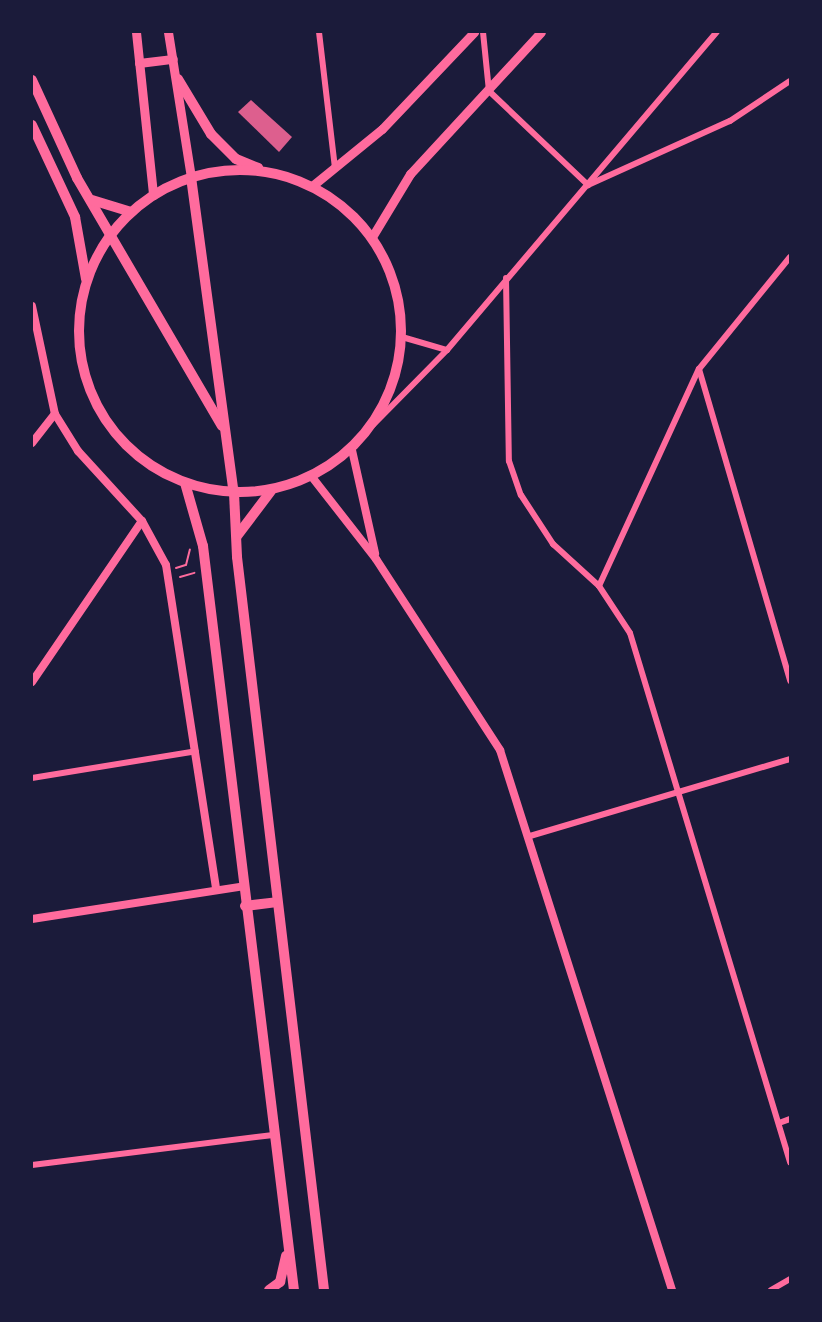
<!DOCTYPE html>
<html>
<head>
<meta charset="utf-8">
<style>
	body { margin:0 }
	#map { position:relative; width:822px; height:1322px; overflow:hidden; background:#1b1b3a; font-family:"Titillium Web",sans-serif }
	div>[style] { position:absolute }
	.building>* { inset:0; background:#dd5f8e }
	.path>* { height:2px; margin:-1px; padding:0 1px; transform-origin:1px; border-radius:1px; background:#ff6b9d }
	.minor>* { height:6px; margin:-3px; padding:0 3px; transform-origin:3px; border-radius:3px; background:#ff6b9d }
	.tertiary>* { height:8px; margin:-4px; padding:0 4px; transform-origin:4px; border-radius:4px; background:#ff6b9d }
	.secondary>* { height:9px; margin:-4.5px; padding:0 4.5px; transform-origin:4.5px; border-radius:4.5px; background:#ff6b9d }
	.primary>* { height:10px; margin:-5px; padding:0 5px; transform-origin:5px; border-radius:5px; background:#ff6b9d }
	.primary>.ring { margin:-5px; padding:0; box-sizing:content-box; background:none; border:10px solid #ff6b9d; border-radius:50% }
	span { translate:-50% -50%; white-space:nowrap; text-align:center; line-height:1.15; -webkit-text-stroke:4.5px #1b1b3a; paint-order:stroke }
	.frame { position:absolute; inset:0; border:33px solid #1b1b3a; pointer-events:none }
</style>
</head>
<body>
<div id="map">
	<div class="building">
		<i style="clip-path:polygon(251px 100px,292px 137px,279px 152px,238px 112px)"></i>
	</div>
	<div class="path">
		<i style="left:176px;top:568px;width:10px;rotate:-17deg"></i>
		<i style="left:186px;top:565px;width:16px;rotate:-76deg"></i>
		<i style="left:180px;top:577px;width:15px;rotate:-16deg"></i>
	</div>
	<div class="minor">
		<i style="left:319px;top:32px;width:137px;rotate:83.3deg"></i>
		<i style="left:483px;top:32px;width:59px;rotate:84.2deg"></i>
		<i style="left:489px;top:91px;width:137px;rotate:43.5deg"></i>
		<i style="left:588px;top:185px;width:156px;rotate:-24.3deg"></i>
		<i style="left:730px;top:121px;width:72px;rotate:-33.7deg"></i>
		<i style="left:506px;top:278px;width:183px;rotate:89.1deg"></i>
		<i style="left:509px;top:461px;width:36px;rotate:71deg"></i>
		<i style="left:521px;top:495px;width:59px;rotate:56.9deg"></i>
		<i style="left:553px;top:544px;width:62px;rotate:42.4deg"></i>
		<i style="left:599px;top:586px;width:56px;rotate:56.6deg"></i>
		<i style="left:630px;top:633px;width:553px;rotate:73.17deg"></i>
		<i style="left:402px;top:337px;width:47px;rotate:16.1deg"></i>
		<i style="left:699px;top:369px;width:325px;rotate:73.7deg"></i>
		<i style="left:373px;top:425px;width:105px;rotate:-45.4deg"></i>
		<i style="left:447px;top:350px;width:417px;rotate:-49.7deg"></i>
		<i style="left:599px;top:586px;width:239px;rotate:-65.3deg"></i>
		<i style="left:699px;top:369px;width:144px;rotate:-50.9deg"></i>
		<i style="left:32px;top:778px;width:166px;rotate:-9.3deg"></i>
		<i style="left:530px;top:836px;width:271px;rotate:-16.5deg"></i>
		<i style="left:779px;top:1123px;width:12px;rotate:-20deg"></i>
		<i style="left:32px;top:1165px;width:243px;rotate:-7.1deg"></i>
		<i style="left:771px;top:1290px;width:22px;rotate:-30deg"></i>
	</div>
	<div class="tertiary">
		<i style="left:32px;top:306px;width:110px;rotate:78deg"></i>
		<i style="left:55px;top:414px;width:44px;rotate:58.1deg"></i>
		<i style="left:78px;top:451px;width:95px;rotate:47.6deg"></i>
		<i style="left:142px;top:521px;width:50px;rotate:61.4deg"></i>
		<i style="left:166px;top:565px;width:328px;rotate:81.2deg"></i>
		<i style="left:32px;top:443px;width:37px;rotate:-52deg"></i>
		<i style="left:352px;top:450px;width:106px;rotate:77.4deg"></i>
		<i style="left:312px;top:477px;width:104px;rotate:52deg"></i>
		<i style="left:376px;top:559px;width:228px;rotate:57deg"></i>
		<i style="left:500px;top:750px;width:567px;rotate:72.33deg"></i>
		<i style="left:32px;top:682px;width:195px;rotate:-55.7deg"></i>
		<i style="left:32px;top:919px;width:215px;rotate:-8.8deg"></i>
	</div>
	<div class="secondary">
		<i style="left:136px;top:32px;width:164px;rotate:84deg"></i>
		<i style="left:168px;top:32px;width:147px;rotate:81deg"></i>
		<i style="left:139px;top:63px;width:34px;rotate:-7deg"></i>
		<i style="left:312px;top:186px;width:90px;rotate:-39.2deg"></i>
		<i style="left:382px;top:129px;width:134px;rotate:-46.5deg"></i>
		<i style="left:372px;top:237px;width:74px;rotate:-58.9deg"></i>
		<i style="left:410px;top:174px;width:193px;rotate:-47.3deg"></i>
	</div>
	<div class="primary">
		<i style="left:178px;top:79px;width:64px;rotate:59deg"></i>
		<i style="left:211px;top:134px;width:35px;rotate:45deg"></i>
		<i style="left:236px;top:159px;width:24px;rotate:22deg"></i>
		<i style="left:32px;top:80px;width:108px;rotate:65.3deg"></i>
		<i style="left:77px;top:178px;width:287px;rotate:59.7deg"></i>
		<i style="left:32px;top:125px;width:102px;rotate:64.9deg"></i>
		<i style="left:75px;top:217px;width:63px;rotate:79.9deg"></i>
		<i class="ring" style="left:79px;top:170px;width:312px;height:312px"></i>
		<i style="left:191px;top:177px;width:319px;rotate:82.3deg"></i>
		<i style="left:234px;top:493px;width:64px;rotate:87.3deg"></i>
		<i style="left:237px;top:557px;width:738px;rotate:83.23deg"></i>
		<i style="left:92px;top:200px;width:41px;rotate:17.1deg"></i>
		<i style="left:185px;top:483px;width:66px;rotate:74.1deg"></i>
		<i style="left:203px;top:546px;width:750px;rotate:83.03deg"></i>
		<i style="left:237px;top:536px;width:56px;rotate:-52.9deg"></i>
		<i style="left:245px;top:906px;width:32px;rotate:-7deg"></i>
		<i style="left:269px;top:1290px;width:14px;rotate:-36deg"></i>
		<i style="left:280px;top:1282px;width:27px;rotate:-77deg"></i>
	</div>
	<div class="frame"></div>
</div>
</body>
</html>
